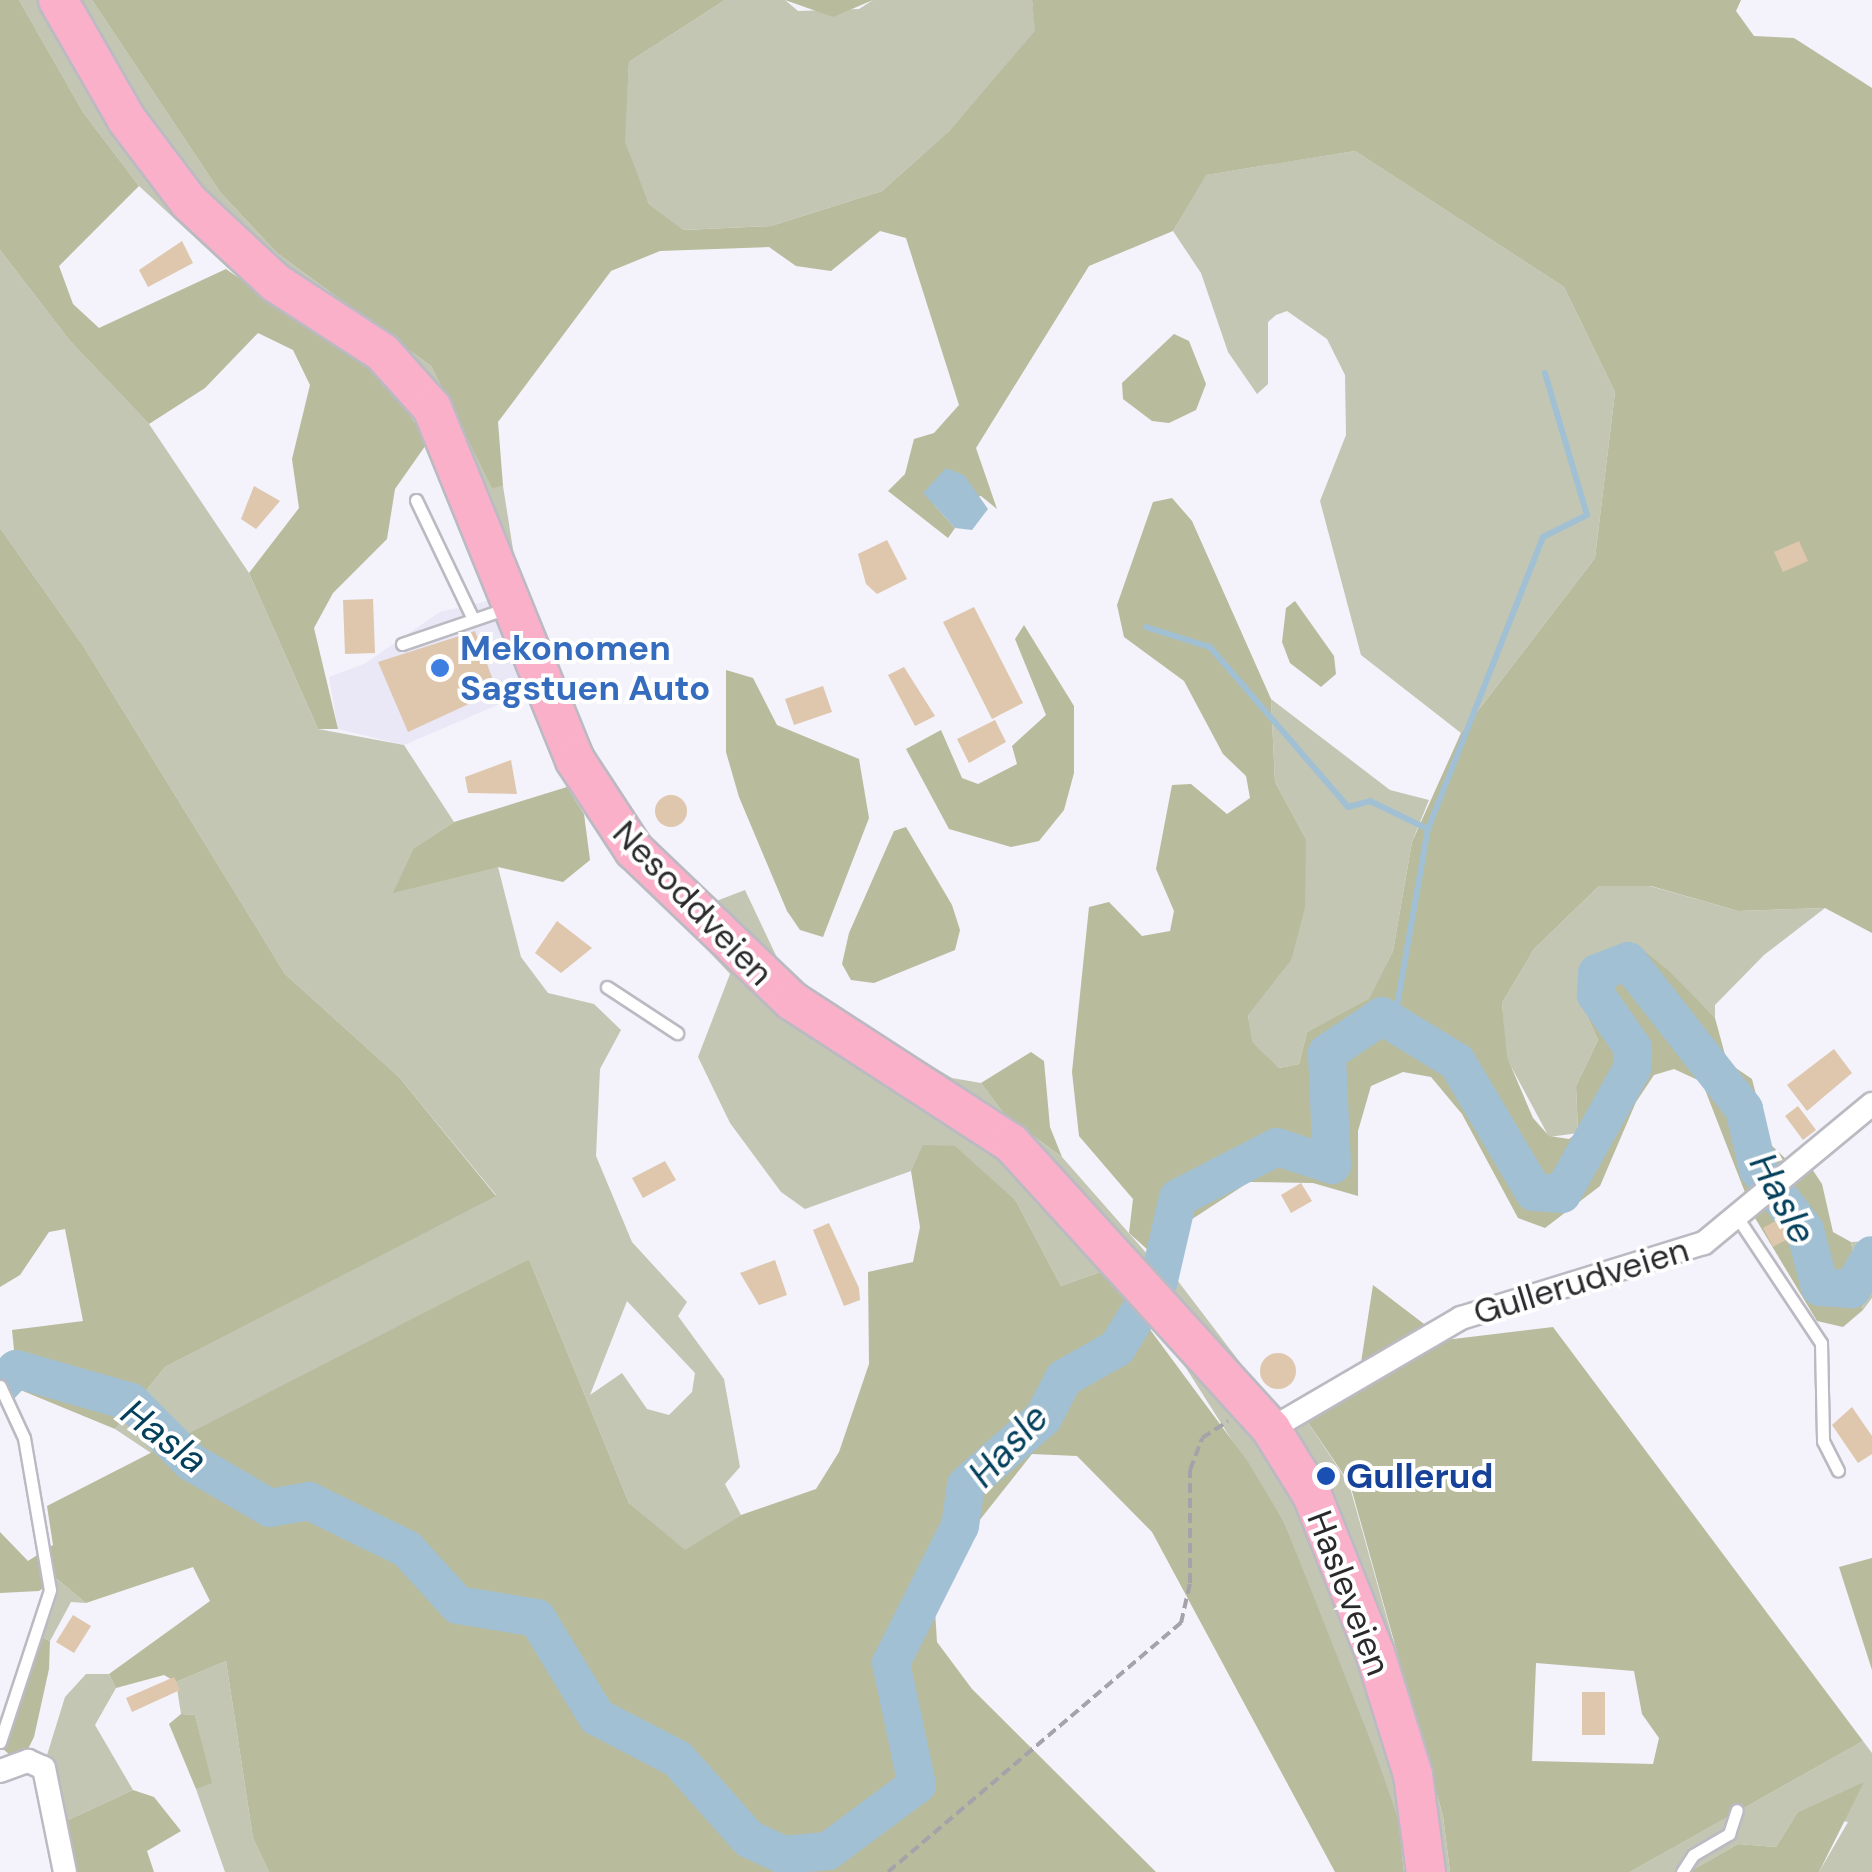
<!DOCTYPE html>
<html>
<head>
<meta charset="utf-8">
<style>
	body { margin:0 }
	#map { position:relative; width:1872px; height:1872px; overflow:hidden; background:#f4f2fa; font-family:"DM Sans",sans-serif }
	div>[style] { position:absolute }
	.built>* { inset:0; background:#eae7f6 }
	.green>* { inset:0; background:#c3c6b3 }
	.forest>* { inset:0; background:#b8bb9c }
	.water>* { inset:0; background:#a2c0d4 }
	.stream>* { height:6px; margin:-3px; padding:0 3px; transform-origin:3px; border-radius:3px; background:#a2c0d4 }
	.river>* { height:38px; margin:-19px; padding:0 19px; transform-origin:19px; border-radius:19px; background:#a2c0d4 }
	.building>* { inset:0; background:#dec7ad }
	.round { border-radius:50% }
	.path>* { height:4px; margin-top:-2px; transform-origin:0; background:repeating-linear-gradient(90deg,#a4a3a9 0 10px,transparent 0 15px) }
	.roads { filter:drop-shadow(2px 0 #bbbac2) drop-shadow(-2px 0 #bbbac2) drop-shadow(0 2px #bbbac2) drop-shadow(0 -2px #bbbac2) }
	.service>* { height:11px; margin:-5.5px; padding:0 5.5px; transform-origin:5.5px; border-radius:5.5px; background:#fff }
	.minor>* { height:22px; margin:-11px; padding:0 11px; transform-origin:11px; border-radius:11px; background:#fff }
	.primary>* { height:38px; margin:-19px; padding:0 19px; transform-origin:19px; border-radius:19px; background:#fbb0ca }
	.dots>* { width:28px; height:28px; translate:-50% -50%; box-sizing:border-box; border:5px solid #fff; border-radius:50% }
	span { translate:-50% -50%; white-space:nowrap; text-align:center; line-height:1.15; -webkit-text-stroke:8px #fff; paint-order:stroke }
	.shop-label { font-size:35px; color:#366cbe; font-weight:700 }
	.left { translate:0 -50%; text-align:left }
	.street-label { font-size:35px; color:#2a2a2d }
	.transit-label { font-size:35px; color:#164399; font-weight:700 }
	.water-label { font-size:38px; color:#04405c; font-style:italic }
</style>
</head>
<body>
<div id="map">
	<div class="built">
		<i style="clip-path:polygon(492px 600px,530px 691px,404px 745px,338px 729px,329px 677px,364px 664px,440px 612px)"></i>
	</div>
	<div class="green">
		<i style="clip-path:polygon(19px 0,92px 0,220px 192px,277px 253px,431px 366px,492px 487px,503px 486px,515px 562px,553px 649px,552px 666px,630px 821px,711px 903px,745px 890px,780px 964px,807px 992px,952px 1078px,981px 1083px,1004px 1114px,1062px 1157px,1156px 1264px,1168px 1268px,1271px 1403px,1305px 1418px,1349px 1484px,1443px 1816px,1450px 1872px,1404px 1872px,1398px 1818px,1285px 1524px,1186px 1368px,1106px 1270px,1061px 1286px,1016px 1201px,924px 1145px,911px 1171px,805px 1209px,781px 1192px,730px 1123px,698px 1057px,730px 974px,604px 839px,567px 787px,445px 467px,386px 381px,252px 290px,139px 186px,83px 112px)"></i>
		<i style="clip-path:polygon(725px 0,785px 0,798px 11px,859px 9px,873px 0,1032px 0,1036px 31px,949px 131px,882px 191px,771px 226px,682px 230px,649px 204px,624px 142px,629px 62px)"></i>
		<i style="clip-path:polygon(1355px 151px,1564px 287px,1615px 392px,1595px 558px,1461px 733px,1361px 655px,1320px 501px,1346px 435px,1345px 375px,1327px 339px,1287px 311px,1276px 315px,1268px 322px,1268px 384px,1257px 394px,1228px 352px,1201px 273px,1173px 231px,1205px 175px)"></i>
		<i style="clip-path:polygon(evenodd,0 250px,70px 341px,149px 424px,249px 573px,318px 729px,404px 745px,454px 822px,414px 848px,498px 867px,521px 957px,548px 993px,594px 1004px,621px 1030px,600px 1069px,596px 1156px,632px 1242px,687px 1302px,678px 1316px,724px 1379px,740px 1467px,725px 1484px,741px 1515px,685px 1551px,629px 1503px,529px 1259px,154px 1455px,115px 1429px,165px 1367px,496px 1195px,399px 1077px,285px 974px,84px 647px,0 528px,0 250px,627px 1301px,695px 1373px,692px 1392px,669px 1415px,647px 1409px,622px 1373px,590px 1395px,627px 1301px)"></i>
		<i style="clip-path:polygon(1271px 699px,1390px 790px,1429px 800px,1412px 842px,1393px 951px,1369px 1000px,1307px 1032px,1299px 1064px,1279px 1068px,1251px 1042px,1248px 1014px,1291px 961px,1306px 839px,1275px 782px)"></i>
		<i style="clip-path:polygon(1599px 886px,1650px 886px,1738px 911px,1825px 908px,1764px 955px,1715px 1005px,1715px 1018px,1641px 948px,1615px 946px,1585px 972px,1578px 996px,1598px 1040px,1576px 1086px,1578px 1133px,1549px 1137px,1506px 1057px,1502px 1003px,1534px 949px)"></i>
		<i style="clip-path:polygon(1872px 1241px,1872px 1298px,1863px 1310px,1851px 1242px)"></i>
		<i style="clip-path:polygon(57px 1579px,86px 1603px,71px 1602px,50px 1641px,37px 1635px)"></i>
		<i style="clip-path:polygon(226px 1661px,253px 1838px,269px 1872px,225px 1872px,196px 1789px,211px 1782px,195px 1715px,181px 1714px,176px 1682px)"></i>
		<i style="clip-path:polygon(86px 1674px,109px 1674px,116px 1688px,95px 1725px,133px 1790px,66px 1821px,47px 1755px,65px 1697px)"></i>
		<i style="clip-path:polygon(1863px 1741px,1872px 1753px,1872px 1872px,1819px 1872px,1848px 1822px,1797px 1813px,1776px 1847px,1738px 1844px,1689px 1872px,1630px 1872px)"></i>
	</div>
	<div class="forest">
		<i style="clip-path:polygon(0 0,19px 0,83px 112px,139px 186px,59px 266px,73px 304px,99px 328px,226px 269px,386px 381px,428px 442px,395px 489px,387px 539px,333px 593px,314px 628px,338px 729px,318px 729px,249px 573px,299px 508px,292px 459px,310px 385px,293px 350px,258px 333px,205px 388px,149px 424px,70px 341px,0 250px)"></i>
		<i style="clip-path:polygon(92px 0,725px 0,629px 62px,625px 142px,649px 204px,683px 230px,771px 226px,882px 191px,949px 131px,1035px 31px,1032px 0,1741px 0,1736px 11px,1754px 36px,1794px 38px,1872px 88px,1872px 933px,1825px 908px,1738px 911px,1651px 886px,1599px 886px,1534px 949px,1502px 1003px,1507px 1057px,1533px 1118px,1549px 1136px,1569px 1139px,1578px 1132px,1576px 1086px,1598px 1040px,1578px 996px,1585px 972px,1615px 946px,1641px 948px,1670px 972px,1715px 1018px,1727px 1062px,1752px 1079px,1768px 1142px,1789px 1162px,1810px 1166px,1822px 1184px,1833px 1232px,1851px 1242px,1863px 1310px,1843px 1327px,1817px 1321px,1755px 1218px,1702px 1082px,1674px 1069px,1654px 1075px,1636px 1102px,1600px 1186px,1545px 1228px,1518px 1218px,1462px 1114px,1431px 1077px,1403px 1072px,1371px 1086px,1358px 1131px,1358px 1196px,1313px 1183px,1249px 1182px,1183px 1225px,1168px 1268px,1129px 1233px,1133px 1199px,1079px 1136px,1072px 1072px,1089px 907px,1109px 902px,1142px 936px,1170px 931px,1174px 911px,1156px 869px,1172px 785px,1191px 784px,1227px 814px,1250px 798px,1246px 776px,1223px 754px,1184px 681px,1124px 637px,1117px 605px,1153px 502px,1172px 498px,1192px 521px,1271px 699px,1275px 782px,1306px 839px,1305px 907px,1291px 961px,1248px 1015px,1252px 1042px,1279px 1068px,1299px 1064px,1307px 1032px,1369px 999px,1393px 951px,1412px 842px,1461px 733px,1595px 558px,1615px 392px,1564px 287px,1355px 151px,1206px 175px,1173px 231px,1089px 266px,976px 448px,997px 509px,981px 496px,935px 506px,955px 528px,948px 538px,888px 491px,905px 474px,914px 439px,934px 433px,959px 405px,906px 238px,880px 231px,831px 271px,796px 266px,769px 247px,660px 251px,611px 271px,498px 422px,503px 486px,492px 488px,431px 366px,277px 253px,220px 192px)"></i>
		<i style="clip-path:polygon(785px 0,873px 0,833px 17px)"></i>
		<i style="clip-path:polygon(1174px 334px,1189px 341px,1206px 384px,1196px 410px,1169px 423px,1152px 421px,1123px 399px,1122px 383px)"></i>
		<i style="clip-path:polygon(0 528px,84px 647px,285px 974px,399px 1077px,496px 1196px,165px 1367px,115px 1429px,18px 1389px,12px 1330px,83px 1321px,65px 1229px,49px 1232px,20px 1275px,0 1287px)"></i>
		<i style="clip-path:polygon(1295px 601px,1334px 656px,1336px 674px,1321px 687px,1290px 663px,1282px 642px,1286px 608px)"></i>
		<i style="clip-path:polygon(1024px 625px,1074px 706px,1074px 773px,1064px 810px,1039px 841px,1011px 847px,949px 829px,906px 749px,941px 730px,962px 778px,978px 784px,1017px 764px,1012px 746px,1046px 715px,1015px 639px)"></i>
		<i style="clip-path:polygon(726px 670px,753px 678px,777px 725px,859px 759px,869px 818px,823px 937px,800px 930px,787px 911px,739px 797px,726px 752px)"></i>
		<i style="clip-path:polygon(567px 787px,584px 814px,590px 860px,563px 882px,498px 867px,393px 893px,414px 848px,454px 822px)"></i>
		<i style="clip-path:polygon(906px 827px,952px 905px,960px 930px,955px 950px,874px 983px,851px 980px,842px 964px,849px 933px,894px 831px)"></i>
		<i style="clip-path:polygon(1031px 1052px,1044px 1061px,1050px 1127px,1062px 1157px,1004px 1114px,981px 1083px)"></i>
		<i style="clip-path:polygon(923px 1145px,955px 1146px,1016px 1201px,1061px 1286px,1106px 1270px,1248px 1462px,1285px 1524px,1373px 1747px,1398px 1818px,1404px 1872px,1335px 1872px,1152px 1532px,1077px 1456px,1032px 1454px,933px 1579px,937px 1642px,972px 1689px,1156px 1872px,269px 1872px,253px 1838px,226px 1661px,176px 1682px,164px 1675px,116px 1688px,109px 1674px,210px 1601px,193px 1567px,86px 1603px,57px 1579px,39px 1591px,0 1593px,0 1532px,28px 1561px,53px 1545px,47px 1506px,529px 1259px,629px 1503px,685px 1550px,741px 1515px,816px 1489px,839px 1452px,869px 1364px,868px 1272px,913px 1262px,920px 1227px,911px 1171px)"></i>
		<i style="clip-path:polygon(evenodd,1373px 1285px,1445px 1340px,1553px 1327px,1863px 1741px,1630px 1872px,1450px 1872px,1443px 1816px,1350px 1484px,1305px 1418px,1356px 1395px,1373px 1285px,1536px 1663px,1634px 1671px,1642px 1714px,1659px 1738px,1653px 1764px,1532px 1761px,1536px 1663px)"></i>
		<i style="clip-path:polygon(1872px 1558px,1872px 1670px,1839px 1567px)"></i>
		<i style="clip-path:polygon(37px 1635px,50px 1641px,49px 1669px,34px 1737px,26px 1753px,11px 1756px,3px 1749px)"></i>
		<i style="clip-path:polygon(181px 1714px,195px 1715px,212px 1783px,196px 1789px,169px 1724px)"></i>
		<i style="clip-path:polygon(1864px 1782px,1819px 1872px,1689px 1872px,1738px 1844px,1776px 1847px,1797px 1813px)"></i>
		<i style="clip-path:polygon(133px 1790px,154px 1797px,181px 1831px,147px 1851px,154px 1872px,61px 1872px,66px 1821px)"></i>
	</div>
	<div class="water">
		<i style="clip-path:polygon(946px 468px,964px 475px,988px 509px,972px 530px,955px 528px,923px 493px)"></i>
	</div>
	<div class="stream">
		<i style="left:1146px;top:627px;width:67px;rotate:17.4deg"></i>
		<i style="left:1210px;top:647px;width:211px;rotate:49.2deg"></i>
		<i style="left:1348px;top:807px;width:23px;rotate:-15deg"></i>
		<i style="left:1370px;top:801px;width:64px;rotate:25.8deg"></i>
		<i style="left:1394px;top:1023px;width:197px;rotate:-80.1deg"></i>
		<i style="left:1428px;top:829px;width:314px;rotate:-68.5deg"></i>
		<i style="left:1543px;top:537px;width:49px;rotate:-26.6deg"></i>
		<i style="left:1587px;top:515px;width:148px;rotate:-106.5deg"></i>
	</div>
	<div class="river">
		<i style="left:0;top:1386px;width:23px;rotate:-47deg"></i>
		<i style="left:16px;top:1369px;width:120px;rotate:16deg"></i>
		<i style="left:131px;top:1402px;width:85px;rotate:45deg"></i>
		<i style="left:191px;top:1462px;width:91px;rotate:30.2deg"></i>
		<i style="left:270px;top:1508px;width:40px;rotate:-10deg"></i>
		<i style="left:309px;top:1501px;width:109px;rotate:26.1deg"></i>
		<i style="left:407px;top:1549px;width:76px;rotate:47.7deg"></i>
		<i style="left:458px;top:1605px;width:80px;rotate:9.3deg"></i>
		<i style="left:537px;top:1618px;width:116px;rotate:58.8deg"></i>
		<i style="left:597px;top:1717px;width:91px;rotate:27.4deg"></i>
		<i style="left:678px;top:1759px;width:107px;rotate:48.4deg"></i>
		<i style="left:749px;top:1839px;width:38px;rotate:25deg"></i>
		<i style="left:783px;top:1855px;width:45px;rotate:-5.1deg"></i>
		<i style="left:828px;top:1851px;width:111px;rotate:-36.6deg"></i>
		<i style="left:917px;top:1785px;width:125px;rotate:-102deg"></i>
		<i style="left:891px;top:1663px;width:153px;rotate:-63.3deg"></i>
		<i style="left:960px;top:1526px;width:41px;rotate:-81.7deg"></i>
		<i style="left:966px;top:1485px;width:102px;rotate:-41deg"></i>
		<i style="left:1043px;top:1418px;width:45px;rotate:-62.3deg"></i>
		<i style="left:1064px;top:1378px;width:61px;rotate:-29.5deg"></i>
		<i style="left:1117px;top:1348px;width:80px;rotate:-58.3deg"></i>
		<i style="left:1159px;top:1280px;width:84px;rotate:-77deg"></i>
		<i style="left:1178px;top:1198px;width:111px;rotate:-27.3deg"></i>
		<i style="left:1277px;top:1147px;width:58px;rotate:18.1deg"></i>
		<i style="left:1332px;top:1165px;width:112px;rotate:-92.6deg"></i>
		<i style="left:1327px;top:1053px;width:66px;rotate:-33.9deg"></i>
		<i style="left:1382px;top:1016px;width:88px;rotate:31.5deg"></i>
		<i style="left:1457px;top:1062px;width:151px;rotate:59.4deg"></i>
		<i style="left:1534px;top:1192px;width:28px;rotate:4deg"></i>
		<i style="left:1562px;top:1194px;width:143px;rotate:-60.8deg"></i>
		<i style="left:1632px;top:1069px;width:21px;rotate:-87deg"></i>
		<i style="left:1633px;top:1048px;width:65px;rotate:-124.9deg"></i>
		<i style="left:1596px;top:995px;width:22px;rotate:-87deg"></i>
		<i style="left:1597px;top:973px;width:33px;rotate:-21deg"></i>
		<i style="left:1628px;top:961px;width:188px;rotate:51.9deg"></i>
		<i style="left:1744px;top:1109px;width:62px;rotate:76.9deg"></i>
		<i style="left:1758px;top:1169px;width:77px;rotate:52.4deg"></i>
		<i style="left:1805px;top:1230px;width:59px;rotate:75.3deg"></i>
		<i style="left:1820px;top:1287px;width:32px;rotate:4deg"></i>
		<i style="left:1852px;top:1289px;width:39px;rotate:-60deg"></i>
	</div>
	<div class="building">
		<i style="clip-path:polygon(182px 241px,193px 263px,148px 287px,139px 270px)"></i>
		<i style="clip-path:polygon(254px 486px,280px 501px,256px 529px,241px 519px)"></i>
		<i style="clip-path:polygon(887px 540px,907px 579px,877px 594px,866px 584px,858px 554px)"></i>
		<i style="clip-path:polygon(1799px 541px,1808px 561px,1783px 572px,1774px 552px)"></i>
		<i style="clip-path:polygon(373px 599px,375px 653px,345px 654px,343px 600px)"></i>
		<i style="clip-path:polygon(974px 607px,1023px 703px,992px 719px,943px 622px)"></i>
		<i style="clip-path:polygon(475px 631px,497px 691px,408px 732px,378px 662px)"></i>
		<i style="clip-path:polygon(904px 667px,935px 716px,915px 726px,888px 675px)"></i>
		<i style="clip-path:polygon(823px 686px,832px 712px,794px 725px,785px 699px)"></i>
		<i style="clip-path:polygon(995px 720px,1006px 742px,969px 763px,957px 739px)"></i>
		<i style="clip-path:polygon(511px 760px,517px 794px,468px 793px,465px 777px)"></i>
		<i class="round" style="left:655px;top:795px;width:32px;height:32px"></i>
		<i style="clip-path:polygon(557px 921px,592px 948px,561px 973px,535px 953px)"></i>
		<i style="clip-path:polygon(1834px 1049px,1852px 1073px,1807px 1111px,1787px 1085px)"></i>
		<i style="clip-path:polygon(1798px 1106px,1816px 1130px,1803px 1140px,1785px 1116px)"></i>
		<i style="clip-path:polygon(665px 1161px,676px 1180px,643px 1198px,632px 1178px)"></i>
		<i style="clip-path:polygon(1301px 1183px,1312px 1201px,1291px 1213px,1281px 1195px)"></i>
		<i style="clip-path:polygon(1781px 1218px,1791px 1237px,1773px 1247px,1763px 1228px)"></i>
		<i style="clip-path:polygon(829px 1223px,859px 1288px,860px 1300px,844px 1306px,813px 1230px)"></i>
		<i style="clip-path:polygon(775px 1260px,787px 1295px,759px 1305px,740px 1273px)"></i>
		<i class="round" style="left:1260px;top:1353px;width:36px;height:36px"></i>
		<i style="clip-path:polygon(1852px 1407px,1872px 1436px,1872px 1454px,1858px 1463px,1832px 1425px)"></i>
		<i style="clip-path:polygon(73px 1615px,91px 1626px,74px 1653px,56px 1642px)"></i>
		<i style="clip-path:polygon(174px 1677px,180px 1690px,132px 1712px,126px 1698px)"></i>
		<i style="clip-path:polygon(1582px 1692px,1605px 1692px,1605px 1735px,1582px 1735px)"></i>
	</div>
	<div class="path">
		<i style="left:888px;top:1872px;width:385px;rotate:-40.4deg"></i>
		<i style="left:1181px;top:1623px;width:41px;rotate:-77.3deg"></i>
		<i style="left:1190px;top:1583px;width:113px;rotate:-90deg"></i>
		<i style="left:1190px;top:1470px;width:34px;rotate:-69deg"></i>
		<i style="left:1202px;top:1438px;width:31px;rotate:-33deg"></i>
	</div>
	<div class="roads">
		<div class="service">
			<i style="left:416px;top:500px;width:132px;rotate:64.4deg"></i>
			<i style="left:402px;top:644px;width:112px;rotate:-18.8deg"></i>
			<i style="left:607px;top:987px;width:84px;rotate:33.3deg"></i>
			<i style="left:1739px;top:1220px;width:148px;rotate:56.3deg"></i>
			<i style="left:1821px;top:1343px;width:98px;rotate:88.8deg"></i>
			<i style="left:1823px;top:1441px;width:33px;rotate:63deg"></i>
			<i style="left:0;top:1386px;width:57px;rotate:65.2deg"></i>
			<i style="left:24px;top:1438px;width:154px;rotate:80.3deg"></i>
			<i style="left:50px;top:1590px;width:160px;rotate:108.2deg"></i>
			<i style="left:1682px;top:1872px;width:20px;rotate:-57deg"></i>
			<i style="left:1693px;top:1855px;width:42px;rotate:-30.3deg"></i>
			<i style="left:1729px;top:1834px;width:25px;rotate:-72deg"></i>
		</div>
		<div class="minor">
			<i style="left:1271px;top:1429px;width:220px;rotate:-30.3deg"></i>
			<i style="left:1461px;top:1318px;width:254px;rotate:-17.2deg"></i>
			<i style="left:1704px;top:1243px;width:218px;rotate:-39.6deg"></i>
			<i style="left:0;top:1771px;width:30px;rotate:-20deg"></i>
			<i style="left:28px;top:1761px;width:17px;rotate:24deg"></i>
			<i style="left:44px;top:1768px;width:106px;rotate:78.6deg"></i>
		</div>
		<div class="primary">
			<i style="left:58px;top:0;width:138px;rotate:60.1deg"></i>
			<i style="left:127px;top:120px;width:103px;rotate:52.9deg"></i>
			<i style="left:189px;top:202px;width:119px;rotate:43deg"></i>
			<i style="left:276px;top:283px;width:126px;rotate:33.1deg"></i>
			<i style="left:382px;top:352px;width:75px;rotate:48.2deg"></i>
			<i style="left:432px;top:408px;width:380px;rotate:67.9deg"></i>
			<i style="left:575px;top:760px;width:108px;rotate:56.8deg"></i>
			<i style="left:634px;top:850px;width:219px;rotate:43.7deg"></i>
			<i style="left:792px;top:1001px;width:261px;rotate:33deg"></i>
			<i style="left:1011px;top:1143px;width:387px;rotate:47.7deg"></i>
			<i style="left:1271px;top:1429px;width:78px;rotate:58.2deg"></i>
			<i style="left:1312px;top:1495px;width:170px;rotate:68.3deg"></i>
			<i style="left:1375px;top:1653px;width:128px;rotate:72.7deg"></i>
			<i style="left:1413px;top:1775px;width:98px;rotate:82.4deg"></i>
		</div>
	</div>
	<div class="dots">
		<i style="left:440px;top:668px;background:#3f7fe0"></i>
		<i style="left:1326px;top:1476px;background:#1a4fb4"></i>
	</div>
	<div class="shop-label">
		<span class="left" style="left:460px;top:668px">Mekonomen<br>Sagstuen Auto</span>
	</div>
	<div class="street-label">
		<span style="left:693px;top:903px;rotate:46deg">Nesoddveien</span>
		<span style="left:1581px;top:1281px;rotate:-17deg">Gullerudveien</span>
		<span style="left:1349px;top:1593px;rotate:69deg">Hasleveien</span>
	</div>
	<div class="transit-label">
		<span class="left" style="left:1346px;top:1476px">Gullerud</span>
	</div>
	<div class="water-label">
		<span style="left:1782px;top:1199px;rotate:62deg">Hasle</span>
		<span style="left:164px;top:1437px;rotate:37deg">Hasla</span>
		<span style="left:1009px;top:1446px;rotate:-47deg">Hasle</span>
	</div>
</div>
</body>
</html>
